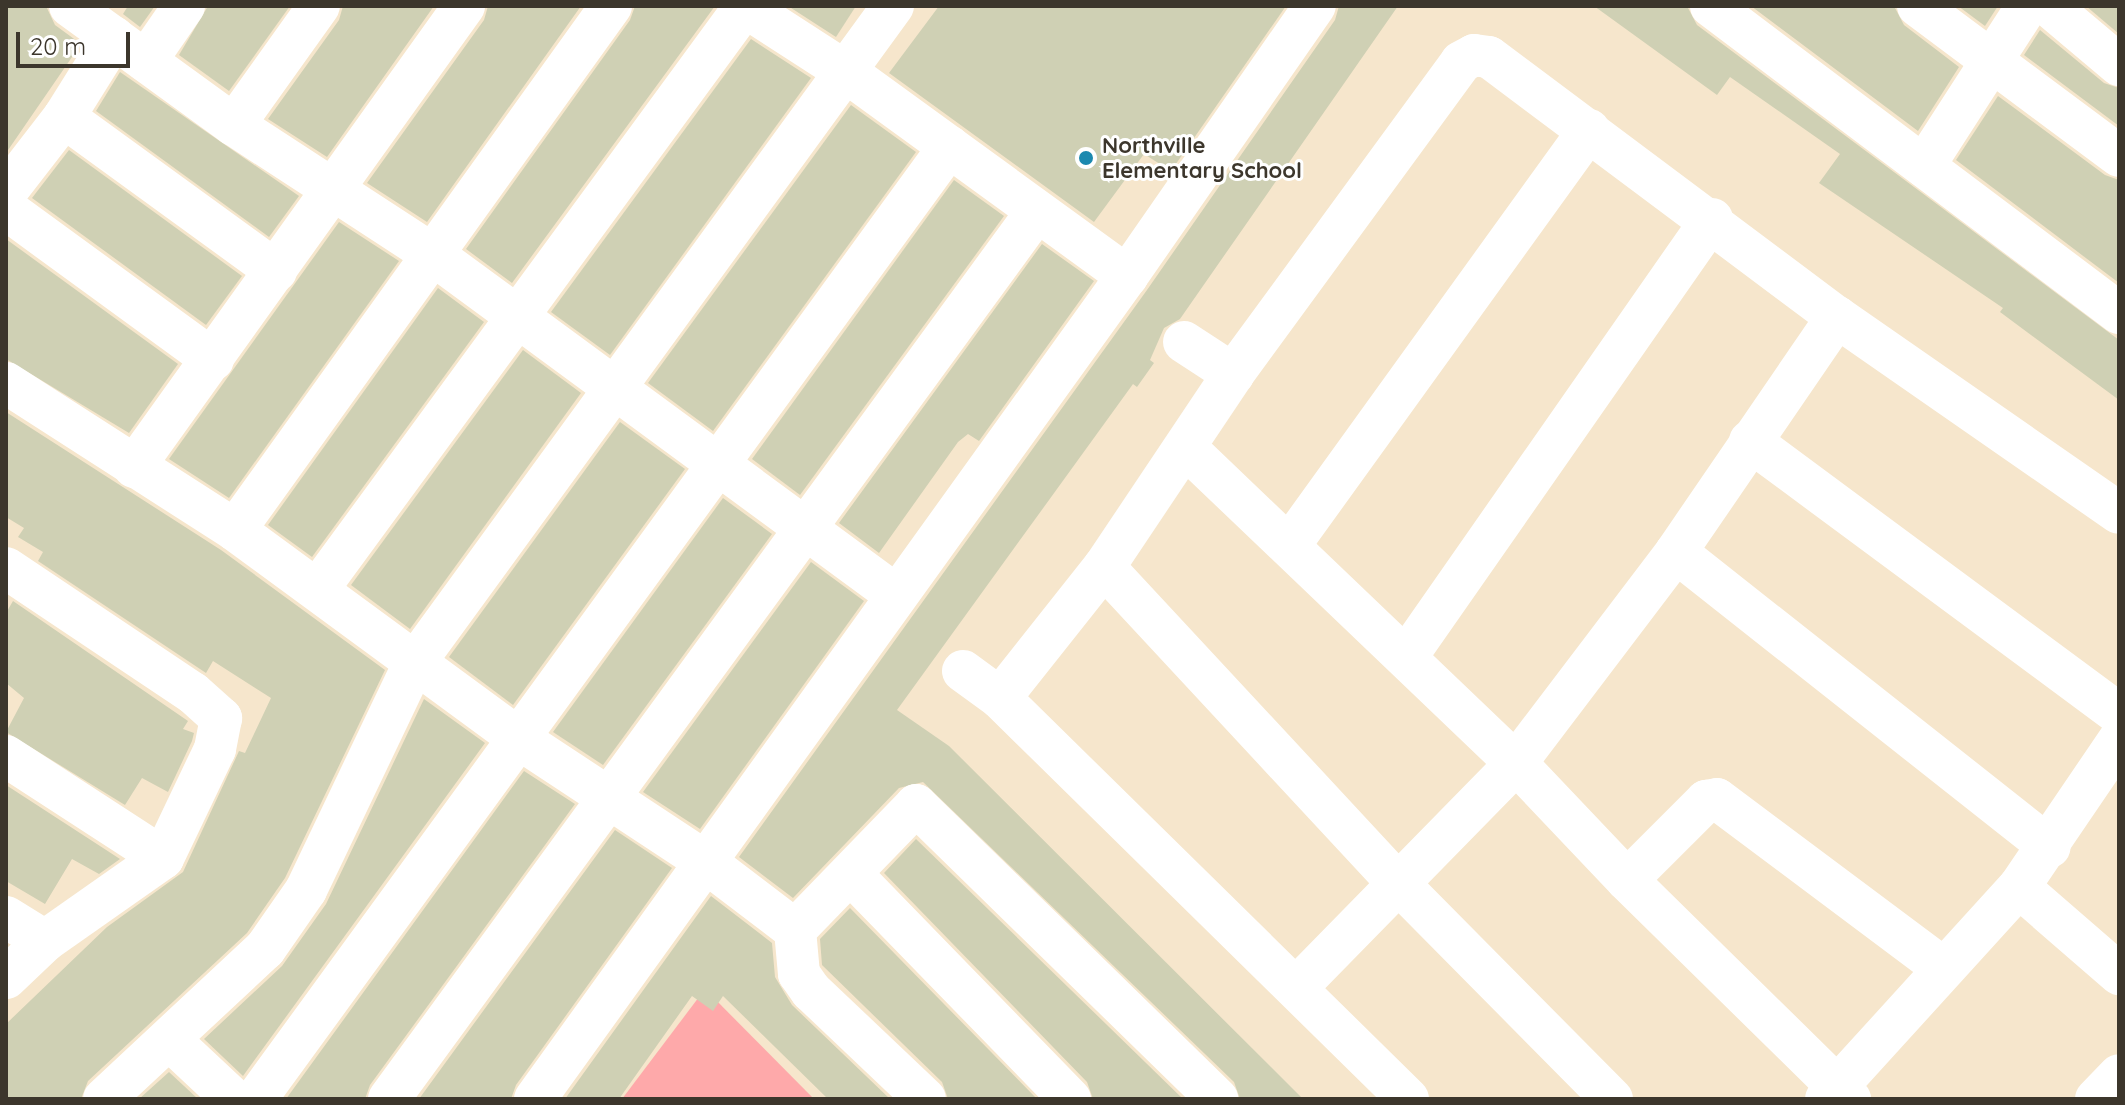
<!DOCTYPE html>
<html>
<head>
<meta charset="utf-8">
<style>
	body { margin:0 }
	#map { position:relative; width:2125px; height:1105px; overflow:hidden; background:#f6e6cc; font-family:Quicksand,sans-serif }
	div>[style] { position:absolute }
	.green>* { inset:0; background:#fea9aa }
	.building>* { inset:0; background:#cfd0b4 }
	.minor>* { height:42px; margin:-21px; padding:0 21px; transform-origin:21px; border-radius:21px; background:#fff }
	.dots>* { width:22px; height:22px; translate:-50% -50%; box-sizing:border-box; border:4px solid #fff; border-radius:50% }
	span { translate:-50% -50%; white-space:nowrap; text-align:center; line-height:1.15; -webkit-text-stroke:6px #fff; paint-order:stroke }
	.poi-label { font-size:22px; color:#3c362c; font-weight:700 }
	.left { translate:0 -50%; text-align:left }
	.frame { position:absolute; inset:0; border:8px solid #3c362c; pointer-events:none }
	.scale { position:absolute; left:16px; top:32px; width:114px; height:36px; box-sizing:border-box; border:4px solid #3c362c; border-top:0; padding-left:10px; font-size:24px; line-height:28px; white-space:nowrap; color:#3c362c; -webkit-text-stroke:6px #fff; paint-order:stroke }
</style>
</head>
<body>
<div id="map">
	<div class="green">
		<i style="clip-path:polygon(705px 989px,814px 1099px,622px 1099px)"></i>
	</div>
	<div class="building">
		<i style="clip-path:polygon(6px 6px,46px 6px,55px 25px,81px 44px,6px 153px)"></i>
		<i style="clip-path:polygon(128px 6px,155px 6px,140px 27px,123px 14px)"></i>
		<i style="clip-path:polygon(208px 6px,290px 6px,229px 91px,179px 55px)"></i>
		<i style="clip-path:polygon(343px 6px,434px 6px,327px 157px,268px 119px,339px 20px)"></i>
		<i style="clip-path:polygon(488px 6px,581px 6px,427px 222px,367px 183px,484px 20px)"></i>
		<i style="clip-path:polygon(635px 6px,715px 6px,512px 283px,466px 249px,630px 20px)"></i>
		<i style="clip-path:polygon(788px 6px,856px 6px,836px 37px)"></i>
		<i style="clip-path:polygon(939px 6px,1286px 6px,1171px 171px,1144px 154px,1094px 222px,889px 73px)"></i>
		<i style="clip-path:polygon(1339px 6px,1398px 6px,1180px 319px,1164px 328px,1150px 360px,1154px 363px,1137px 387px,1133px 384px,897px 710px,949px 746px,1303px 1099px,1240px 1099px,1234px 1082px,923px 782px,899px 788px,793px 898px,739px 857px,1147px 290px,1335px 20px)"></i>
		<i style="clip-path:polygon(1594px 6px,1687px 6px,1697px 25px,2119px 340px,2119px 400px,2000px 312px,2003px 308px,1819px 183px,1840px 154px,1730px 77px,1717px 95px)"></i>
		<i style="clip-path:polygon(1751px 6px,1894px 6px,1904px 25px,1959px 67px,1918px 131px)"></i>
		<i style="clip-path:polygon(1958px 6px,1998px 6px,1985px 26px)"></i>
		<i style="clip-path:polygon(2086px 6px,2119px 6px,2119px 34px)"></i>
		<i style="clip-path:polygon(2040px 30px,2104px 83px,2119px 88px,2119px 126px,2024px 55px)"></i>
		<i style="clip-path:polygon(751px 39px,811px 78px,610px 355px,551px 312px)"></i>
		<i style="clip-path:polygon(120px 72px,299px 196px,269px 237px,96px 111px)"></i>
		<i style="clip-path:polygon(1998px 96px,2105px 175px,2119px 180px,2119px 283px,1956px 160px)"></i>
		<i style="clip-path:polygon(851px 105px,916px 152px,713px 431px,648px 383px)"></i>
		<i style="clip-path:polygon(69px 150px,242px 276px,206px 325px,32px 198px)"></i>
		<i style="clip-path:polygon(954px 180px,1004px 216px,800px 495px,752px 459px)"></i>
		<i style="clip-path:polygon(339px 222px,399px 261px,229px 498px,169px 459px)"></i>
		<i style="clip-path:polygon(6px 239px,178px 364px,129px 433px,6px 359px)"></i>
		<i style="clip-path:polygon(1042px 244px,1094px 281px,979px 441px,968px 434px,958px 442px,879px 553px,839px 523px)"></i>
		<i style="clip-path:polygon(438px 288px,484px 322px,312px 557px,268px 525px)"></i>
		<i style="clip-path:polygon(523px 350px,581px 393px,410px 629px,351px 585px)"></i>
		<i style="clip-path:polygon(6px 412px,221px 550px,385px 670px,285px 878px,247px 933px,88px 1081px,81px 1099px,6px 1099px,6px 1024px,107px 927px,183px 872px,239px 751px,245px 753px,271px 698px,213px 661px,206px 673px,38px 561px,43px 552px,18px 537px,24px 528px,6px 517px)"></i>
		<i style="clip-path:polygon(620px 422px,685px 469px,513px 705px,449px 657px)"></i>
		<i style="clip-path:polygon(723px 498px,772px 534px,603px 765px,553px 732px)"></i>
		<i style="clip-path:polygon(811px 562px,864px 601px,700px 829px,643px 792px)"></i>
		<i style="clip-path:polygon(13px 601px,188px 721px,183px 729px,194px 733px,192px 741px,168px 792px,142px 778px,125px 805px,6px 732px,24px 698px,6px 683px,6px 613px)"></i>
		<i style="clip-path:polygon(424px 699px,485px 743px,243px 1076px,204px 1039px,282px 966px,326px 904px)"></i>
		<i style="clip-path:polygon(524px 771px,575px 804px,370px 1085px,365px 1099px,286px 1099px)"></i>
		<i style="clip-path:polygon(6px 785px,120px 859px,99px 874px,72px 859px,45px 904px,6px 881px)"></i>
		<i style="clip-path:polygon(615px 830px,672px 868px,516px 1085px,511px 1099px,419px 1099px)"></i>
		<i style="clip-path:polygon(916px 839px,1183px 1099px,1093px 1099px,1087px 1082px,884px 873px)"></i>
		<i style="clip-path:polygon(711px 896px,772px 943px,775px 977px,792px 1005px,890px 1099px,828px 1099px,723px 996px,713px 1011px,692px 996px,619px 1099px,565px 1099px)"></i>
		<i style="clip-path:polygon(850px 908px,1037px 1099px,948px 1099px,942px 1082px,822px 965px,820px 939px)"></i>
		<i style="clip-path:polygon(169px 1072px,198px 1099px,139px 1099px)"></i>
	</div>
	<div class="minor">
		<i style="left:70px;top:6px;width:203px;rotate:36deg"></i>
		<i style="left:234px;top:125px;width:240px;rotate:33.1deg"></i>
		<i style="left:435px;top:256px;width:572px;rotate:36.33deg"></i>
		<i style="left:744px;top:6px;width:125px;rotate:32.9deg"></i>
		<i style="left:849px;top:74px;width:344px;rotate:36deg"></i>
		<i style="left:1711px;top:6px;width:511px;rotate:36.96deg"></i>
		<i style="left:1918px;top:6px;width:251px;rotate:36.7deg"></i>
		<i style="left:2049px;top:6px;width:92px;rotate:40.1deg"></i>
		<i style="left:146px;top:61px;width:67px;rotate:-55.4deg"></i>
		<i style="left:64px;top:117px;width:262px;rotate:36deg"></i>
		<i style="left:234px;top:125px;width:146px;rotate:-54.5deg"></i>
		<i style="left:1924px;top:166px;width:190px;rotate:-57.2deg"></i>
		<i style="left:6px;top:192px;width:95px;rotate:-52.3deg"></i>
		<i style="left:64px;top:117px;width:94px;rotate:-58deg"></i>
		<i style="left:6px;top:209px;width:256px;rotate:36.1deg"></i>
		<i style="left:1184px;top:342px;width:59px;rotate:33.1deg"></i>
		<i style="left:6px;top:383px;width:272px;rotate:32.7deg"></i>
		<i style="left:235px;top:530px;width:355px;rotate:36.3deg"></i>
		<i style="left:521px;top:740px;width:218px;rotate:33.4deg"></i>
		<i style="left:703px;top:860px;width:116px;rotate:37.3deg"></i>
		<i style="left:1750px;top:441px;width:459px;rotate:36.5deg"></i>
		<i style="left:1187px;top:449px;width:455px;rotate:43.7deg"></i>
		<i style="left:1516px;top:763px;width:161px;rotate:46.5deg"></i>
		<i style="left:1627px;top:880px;width:313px;rotate:44.5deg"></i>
		<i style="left:134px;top:467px;width:567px;rotate:-54.4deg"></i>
		<i style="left:235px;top:530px;width:645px;rotate:-54.34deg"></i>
		<i style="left:1289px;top:546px;width:513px;rotate:-54.2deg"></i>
		<i style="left:1676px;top:552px;width:476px;rotate:38.3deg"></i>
		<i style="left:1104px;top:567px;width:433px;rotate:47.1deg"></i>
		<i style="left:1399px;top:884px;width:303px;rotate:45.3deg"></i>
		<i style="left:6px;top:568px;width:225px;rotate:33.8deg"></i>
		<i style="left:193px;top:693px;width:38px;rotate:42deg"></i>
		<i style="left:221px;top:718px;width:32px;rotate:101deg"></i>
		<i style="left:215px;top:749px;width:121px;rotate:115.5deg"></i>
		<i style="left:163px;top:858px;width:144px;rotate:144.9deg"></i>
		<i style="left:45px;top:941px;width:54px;rotate:136.5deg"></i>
		<i style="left:318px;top:589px;width:723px;rotate:-53.78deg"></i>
		<i style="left:1407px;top:656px;width:533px;rotate:-55.09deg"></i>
		<i style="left:963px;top:671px;width:46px;rotate:36.1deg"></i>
		<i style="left:1000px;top:698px;width:572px;rotate:44.5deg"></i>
		<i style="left:1000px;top:698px;width:167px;rotate:-51.6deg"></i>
		<i style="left:1104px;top:567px;width:232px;rotate:-56.2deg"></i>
		<i style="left:1233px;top:374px;width:386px;rotate:-53.8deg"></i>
		<i style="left:1461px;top:62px;width:15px;rotate:-28deg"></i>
		<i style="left:1474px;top:55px;width:15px;rotate:8deg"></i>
		<i style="left:1489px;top:57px;width:434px;rotate:36.8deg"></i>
		<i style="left:1837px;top:317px;width:343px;rotate:34.8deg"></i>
		<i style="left:6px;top:756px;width:187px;rotate:33deg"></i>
		<i style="left:852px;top:875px;width:313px;rotate:45.8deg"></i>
		<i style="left:1627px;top:880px;width:112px;rotate:-45deg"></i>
		<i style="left:1706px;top:801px;width:11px;rotate:-10deg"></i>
		<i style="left:1717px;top:799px;width:282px;rotate:36.8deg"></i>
		<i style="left:2019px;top:887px;width:133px;rotate:41deg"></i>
		<i style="left:6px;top:917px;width:46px;rotate:31.6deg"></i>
		<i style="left:1298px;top:986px;width:312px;rotate:-45.6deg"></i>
		<i style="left:1516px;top:763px;width:265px;rotate:-52.8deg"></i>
		<i style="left:1676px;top:552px;width:285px;rotate:-55.6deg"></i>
		<i style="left:170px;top:1040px;width:86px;rotate:43.1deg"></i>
		<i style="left:104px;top:1099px;width:220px;rotate:-43deg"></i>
		<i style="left:265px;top:949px;width:72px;rotate:-55.2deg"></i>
		<i style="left:306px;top:890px;width:250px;rotate:-64.5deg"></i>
		<i style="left:414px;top:664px;width:814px;rotate:-53.95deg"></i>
		<i style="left:256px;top:1099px;width:1178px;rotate:-53.95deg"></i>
		<i style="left:389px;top:1099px;width:1099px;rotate:-53.88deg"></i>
		<i style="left:535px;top:1099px;width:1014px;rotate:-54.27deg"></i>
		<i style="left:1127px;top:276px;width:329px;rotate:-55.2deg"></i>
		<i style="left:925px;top:1099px;width:157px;rotate:-136.5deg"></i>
		<i style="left:811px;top:991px;width:21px;rotate:-125deg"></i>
		<i style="left:799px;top:974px;width:44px;rotate:-95.2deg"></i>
		<i style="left:795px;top:930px;width:174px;rotate:-45.9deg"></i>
		<i style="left:916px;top:805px;width:421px;rotate:44.3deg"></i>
		<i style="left:1826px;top:1099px;width:287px;rotate:-47.7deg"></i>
		<i style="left:2019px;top:887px;width:178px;rotate:-55.8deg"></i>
		<i style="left:2096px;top:1099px;width:33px;rotate:-46deg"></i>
	</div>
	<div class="dots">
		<i style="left:1086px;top:158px;background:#1c89af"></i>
	</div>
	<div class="poi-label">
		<span class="left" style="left:1102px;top:158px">Northville<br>Elementary School</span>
	</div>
	<div class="frame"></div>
	<div class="scale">20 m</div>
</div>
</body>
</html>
